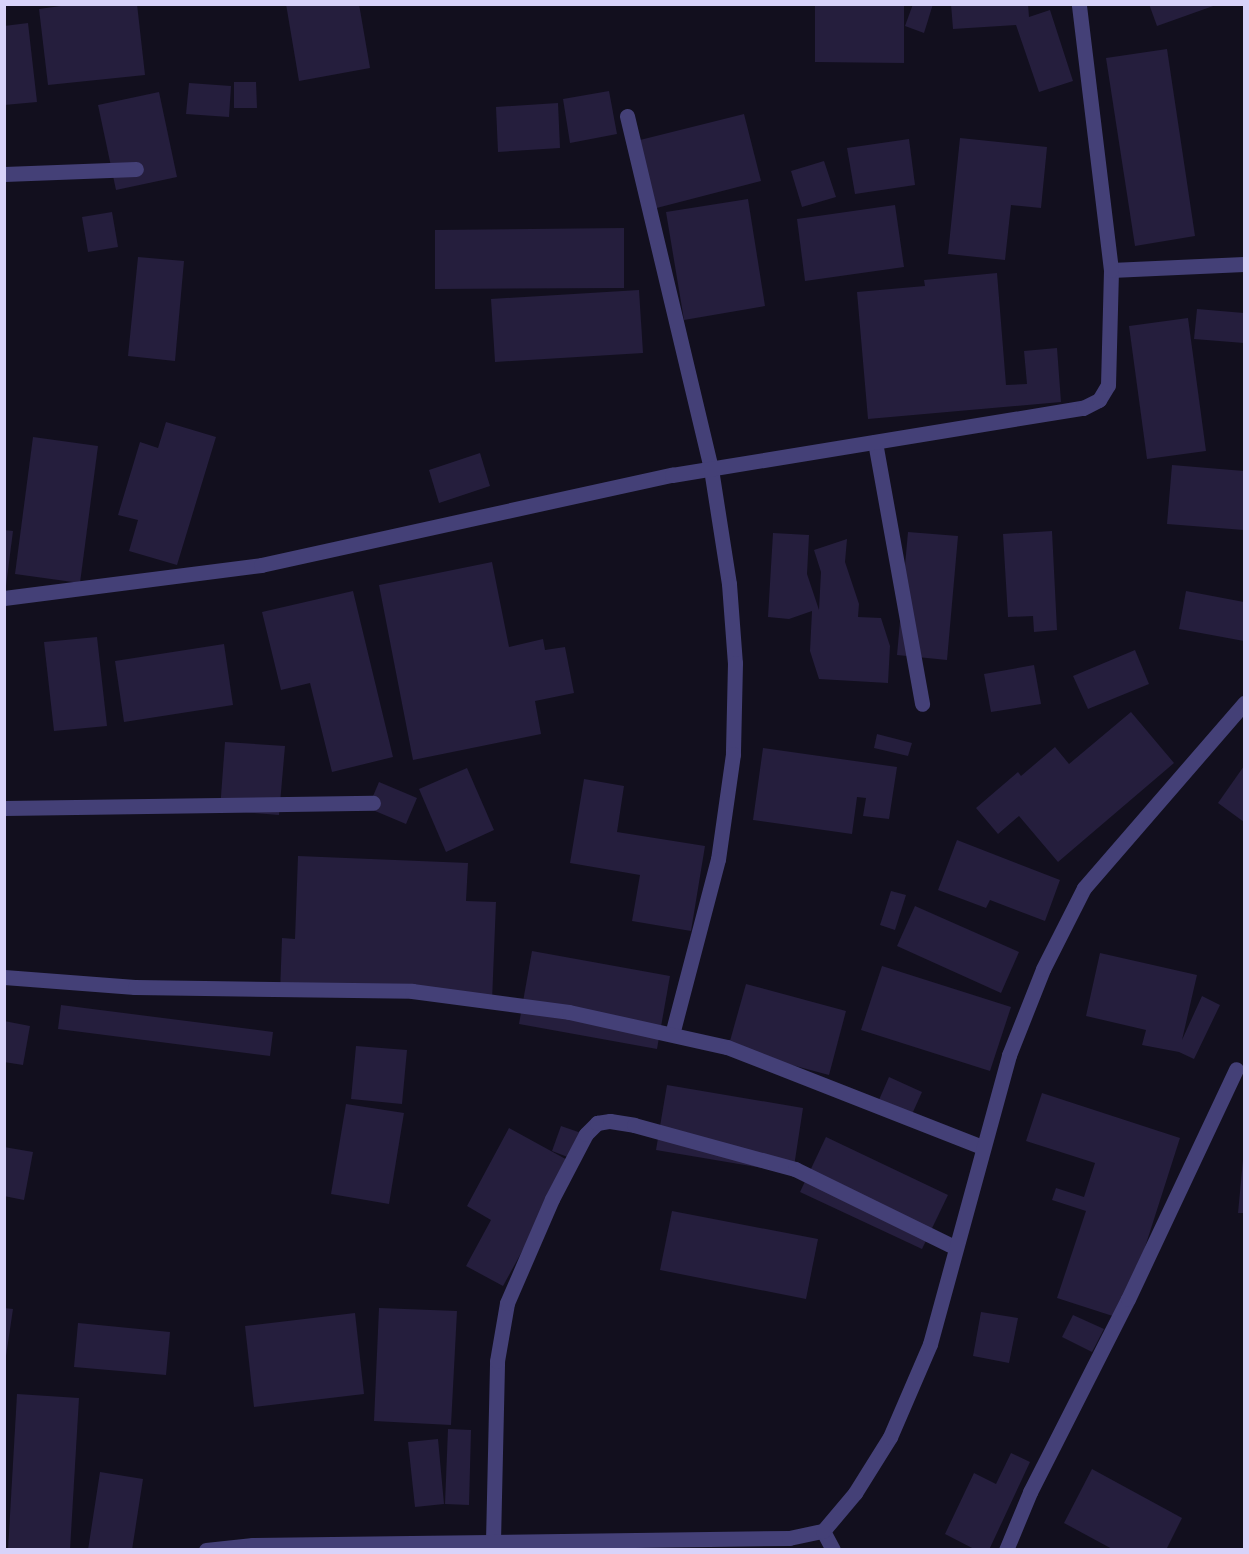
<!DOCTYPE html>
<html>
<head>
<meta charset="utf-8">
<style>
	body { margin:0 }
	#map { position:relative; width:1249px; height:1554px; overflow:hidden; background:#120f1e; font-family:Raleway,sans-serif }
	div>[style] { position:absolute }
	.building>* { inset:0; background:#251e3d }
	.minor>* { height:15px; margin:-7.5px; padding:0 7.5px; transform-origin:7.5px; border-radius:7.5px; background:#444077 }
	span { translate:-50% -50%; white-space:nowrap; text-align:center; line-height:1.15; -webkit-text-stroke:4.5px #120f1e; paint-order:stroke }
	.frame { position:absolute; inset:0; border:6px solid #d8d3f9; pointer-events:none }
</style>
</head>
<body>
<div id="map">
	<div class="building">
		<i style="clip-path:polygon(75px 4px,137px 4px,145px 75px,48px 85px,39px 9px)"></i>
		<i style="clip-path:polygon(286px 4px,359px 4px,370px 68px,299px 81px)"></i>
		<i style="clip-path:polygon(815px 4px,904px 4px,904px 63px,815px 62px)"></i>
		<i style="clip-path:polygon(913px 4px,933px 4px,924px 33px,905px 26px)"></i>
		<i style="clip-path:polygon(951px 4px,1028px 4px,1029px 17px,1050px 10px,1073px 81px,1039px 92px,1016px 25px,953px 29px)"></i>
		<i style="clip-path:polygon(1149px 4px,1216px 4px,1216px 5px,1157px 26px)"></i>
		<i style="clip-path:polygon(28px 23px,37px 102px,4px 105px,4px 26px)"></i>
		<i style="clip-path:polygon(1167px 49px,1195px 236px,1135px 246px,1106px 58px)"></i>
		<i style="clip-path:polygon(234px 82px,256px 82px,257px 108px,234px 108px)"></i>
		<i style="clip-path:polygon(189px 83px,231px 86px,229px 117px,186px 114px)"></i>
		<i style="clip-path:polygon(609px 91px,617px 134px,570px 143px,563px 99px)"></i>
		<i style="clip-path:polygon(159px 92px,177px 177px,116px 190px,98px 105px)"></i>
		<i style="clip-path:polygon(558px 103px,560px 148px,498px 152px,496px 107px)"></i>
		<i style="clip-path:polygon(744px 114px,761px 181px,645px 211px,628px 143px)"></i>
		<i style="clip-path:polygon(960px 138px,1047px 147px,1041px 208px,1011px 205px,1005px 260px,948px 254px)"></i>
		<i style="clip-path:polygon(909px 139px,915px 185px,855px 194px,847px 148px)"></i>
		<i style="clip-path:polygon(824px 161px,836px 197px,802px 207px,791px 171px)"></i>
		<i style="clip-path:polygon(748px 199px,765px 306px,684px 320px,666px 212px)"></i>
		<i style="clip-path:polygon(895px 205px,904px 267px,805px 281px,797px 219px)"></i>
		<i style="clip-path:polygon(112px 212px,118px 247px,88px 252px,82px 217px)"></i>
		<i style="clip-path:polygon(624px 228px,624px 288px,435px 289px,435px 230px)"></i>
		<i style="clip-path:polygon(138px 257px,184px 261px,175px 361px,128px 356px)"></i>
		<i style="clip-path:polygon(997px 273px,1006px 385px,1027px 384px,1024px 351px,1057px 348px,1061px 402px,868px 419px,857px 292px,925px 286px,924px 280px)"></i>
		<i style="clip-path:polygon(639px 290px,643px 353px,495px 362px,491px 299px)"></i>
		<i style="clip-path:polygon(1197px 309px,1244px 313px,1244px 343px,1194px 339px)"></i>
		<i style="clip-path:polygon(1188px 318px,1206px 451px,1147px 459px,1129px 326px)"></i>
		<i style="clip-path:polygon(166px 422px,216px 437px,177px 565px,129px 551px,138px 520px,118px 515px,140px 442px,158px 448px)"></i>
		<i style="clip-path:polygon(33px 437px,98px 446px,80px 583px,15px 574px)"></i>
		<i style="clip-path:polygon(480px 453px,490px 486px,439px 503px,429px 470px)"></i>
		<i style="clip-path:polygon(1172px 465px,1244px 471px,1244px 530px,1167px 524px)"></i>
		<i style="clip-path:polygon(4px 530px,13px 531px,6px 586px,4px 586px)"></i>
		<i style="clip-path:polygon(1052px 531px,1057px 630px,1034px 632px,1033px 616px,1008px 617px,1003px 534px)"></i>
		<i style="clip-path:polygon(908px 532px,958px 536px,947px 660px,897px 655px)"></i>
		<i style="clip-path:polygon(773px 533px,809px 535px,807px 574px,819px 610px,821px 572px,814px 550px,847px 539px,845px 562px,859px 604px,858px 617px,881px 618px,890px 646px,888px 683px,819px 679px,810px 651px,812px 611px,789px 619px,768px 617px)"></i>
		<i style="clip-path:polygon(492px 562px,509px 647px,543px 639px,545px 650px,565px 647px,574px 693px,535px 701px,541px 734px,413px 760px,379px 585px)"></i>
		<i style="clip-path:polygon(353px 591px,393px 757px,332px 772px,310px 683px,281px 690px,262px 612px)"></i>
		<i style="clip-path:polygon(1186px 591px,1244px 602px,1244px 641px,1179px 629px)"></i>
		<i style="clip-path:polygon(97px 637px,107px 726px,54px 731px,44px 642px)"></i>
		<i style="clip-path:polygon(224px 644px,233px 705px,124px 722px,115px 661px)"></i>
		<i style="clip-path:polygon(1135px 650px,1149px 684px,1088px 709px,1073px 676px)"></i>
		<i style="clip-path:polygon(1034px 665px,1041px 704px,991px 712px,984px 674px)"></i>
		<i style="clip-path:polygon(1131px 712px,1174px 763px,1058px 862px,1019px 816px,998px 834px,976px 808px,1018px 772px,1021px 776px,1055px 747px,1069px 764px)"></i>
		<i style="clip-path:polygon(877px 734px,912px 743px,908px 756px,874px 748px)"></i>
		<i style="clip-path:polygon(225px 742px,285px 746px,279px 815px,220px 810px)"></i>
		<i style="clip-path:polygon(763px 748px,897px 767px,889px 819px,863px 816px,866px 798px,857px 797px,852px 834px,753px 820px)"></i>
		<i style="clip-path:polygon(1244px 766px,1244px 822px,1218px 803px)"></i>
		<i style="clip-path:polygon(467px 768px,494px 830px,446px 852px,419px 789px)"></i>
		<i style="clip-path:polygon(584px 779px,624px 786px,617px 832px,705px 846px,691px 931px,632px 921px,640px 875px,570px 863px)"></i>
		<i style="clip-path:polygon(379px 782px,417px 798px,406px 824px,368px 808px)"></i>
		<i style="clip-path:polygon(957px 840px,1060px 880px,1045px 921px,990px 900px,986px 908px,938px 890px)"></i>
		<i style="clip-path:polygon(298px 856px,468px 863px,466px 901px,496px 902px,492px 1001px,280px 993px,282px 938px,295px 939px)"></i>
		<i style="clip-path:polygon(891px 891px,906px 895px,895px 930px,880px 925px)"></i>
		<i style="clip-path:polygon(915px 906px,1019px 952px,1001px 993px,897px 946px)"></i>
		<i style="clip-path:polygon(532px 951px,670px 976px,657px 1049px,519px 1024px)"></i>
		<i style="clip-path:polygon(1100px 953px,1197px 975px,1182px 1040px,1202px 996px,1220px 1005px,1194px 1059px,1179px 1052px,1142px 1045px,1146px 1030px,1086px 1016px)"></i>
		<i style="clip-path:polygon(882px 966px,1011px 1007px,990px 1071px,861px 1030px)"></i>
		<i style="clip-path:polygon(746px 984px,846px 1011px,829px 1075px,728px 1048px)"></i>
		<i style="clip-path:polygon(61px 1005px,273px 1032px,270px 1056px,58px 1029px)"></i>
		<i style="clip-path:polygon(4px 1021px,30px 1026px,23px 1065px,4px 1062px)"></i>
		<i style="clip-path:polygon(356px 1046px,407px 1050px,402px 1104px,351px 1099px)"></i>
		<i style="clip-path:polygon(889px 1077px,922px 1092px,908px 1123px,875px 1109px)"></i>
		<i style="clip-path:polygon(667px 1085px,803px 1108px,793px 1173px,656px 1150px)"></i>
		<i style="clip-path:polygon(1042px 1093px,1180px 1138px,1122px 1319px,1057px 1298px,1086px 1211px,1052px 1200px,1056px 1188px,1084px 1197px,1095px 1163px,1026px 1141px)"></i>
		<i style="clip-path:polygon(346px 1104px,404px 1113px,389px 1204px,331px 1194px)"></i>
		<i style="clip-path:polygon(561px 1126px,587px 1135px,578px 1161px,552px 1151px)"></i>
		<i style="clip-path:polygon(509px 1128px,571px 1162px,503px 1286px,466px 1266px,491px 1220px,467px 1206px)"></i>
		<i style="clip-path:polygon(826px 1137px,948px 1195px,922px 1249px,800px 1192px)"></i>
		<i style="clip-path:polygon(4px 1147px,33px 1152px,24px 1200px,4px 1196px)"></i>
		<i style="clip-path:polygon(1243px 1160px,1244px 1160px,1244px 1213px,1238px 1213px)"></i>
		<i style="clip-path:polygon(672px 1211px,818px 1239px,806px 1299px,660px 1270px)"></i>
		<i style="clip-path:polygon(4px 1308px,13px 1309px,6px 1356px,4px 1356px)"></i>
		<i style="clip-path:polygon(379px 1308px,457px 1311px,451px 1425px,374px 1421px)"></i>
		<i style="clip-path:polygon(981px 1312px,1018px 1318px,1009px 1363px,973px 1356px)"></i>
		<i style="clip-path:polygon(355px 1313px,364px 1394px,254px 1407px,245px 1326px)"></i>
		<i style="clip-path:polygon(1073px 1315px,1104px 1329px,1092px 1352px,1062px 1337px)"></i>
		<i style="clip-path:polygon(78px 1323px,170px 1332px,166px 1375px,74px 1367px)"></i>
		<i style="clip-path:polygon(17px 1394px,79px 1398px,70px 1550px,8px 1550px)"></i>
		<i style="clip-path:polygon(448px 1429px,471px 1430px,469px 1505px,445px 1504px)"></i>
		<i style="clip-path:polygon(438px 1439px,444px 1504px,415px 1507px,408px 1442px)"></i>
		<i style="clip-path:polygon(1011px 1453px,1030px 1462px,989px 1550px,976px 1550px,945px 1534px,974px 1473px,996px 1484px)"></i>
		<i style="clip-path:polygon(1092px 1469px,1182px 1518px,1166px 1550px,1114px 1550px,1064px 1523px)"></i>
		<i style="clip-path:polygon(100px 1472px,143px 1479px,132px 1550px,88px 1550px)"></i>
	</div>
	<div class="minor">
		<i style="left:627px;top:116px;width:363px;rotate:76.6deg"></i>
		<i style="left:711px;top:469px;width:116px;rotate:81.1deg"></i>
		<i style="left:729px;top:584px;width:79px;rotate:85.7deg"></i>
		<i style="left:735px;top:663px;width:91px;rotate:91.3deg"></i>
		<i style="left:733px;top:754px;width:106px;rotate:98.1deg"></i>
		<i style="left:718px;top:859px;width:181px;rotate:104.7deg"></i>
		<i style="left:4px;top:174px;width:132px;rotate:-2.2deg"></i>
		<i style="left:1111px;top:270px;width:133px;rotate:-2.6deg"></i>
		<i style="left:875px;top:442px;width:266px;rotate:79.8deg"></i>
		<i style="left:4px;top:598px;width:259px;rotate:-7.3deg"></i>
		<i style="left:261px;top:565px;width:421px;rotate:-12.4deg"></i>
		<i style="left:672px;top:475px;width:416px;rotate:-9.3deg"></i>
		<i style="left:1083px;top:408px;width:18px;rotate:-27deg"></i>
		<i style="left:1099px;top:400px;width:17px;rotate:-59deg"></i>
		<i style="left:1108px;top:385px;width:115px;rotate:-88.5deg"></i>
		<i style="left:1111px;top:270px;width:268px;rotate:-96.9deg"></i>
		<i style="left:4px;top:808px;width:369px;rotate:-0.8deg"></i>
		<i style="left:4px;top:977px;width:131px;rotate:4.4deg"></i>
		<i style="left:135px;top:987px;width:277px;rotate:0.8deg"></i>
		<i style="left:412px;top:991px;width:158px;rotate:7.6deg"></i>
		<i style="left:569px;top:1012px;width:162px;rotate:12.5deg"></i>
		<i style="left:727px;top:1047px;width:274px;rotate:21.4deg"></i>
		<i style="left:823px;top:1531px;width:21px;rotate:62deg"></i>
		<i style="left:493px;top:1541px;width:180px;rotate:-88.7deg"></i>
		<i style="left:497px;top:1361px;width:59px;rotate:-80.2deg"></i>
		<i style="left:507px;top:1303px;width:113px;rotate:-66.6deg"></i>
		<i style="left:552px;top:1199px;width:73px;rotate:-62.4deg"></i>
		<i style="left:586px;top:1134px;width:16px;rotate:-45deg"></i>
		<i style="left:597px;top:1123px;width:13px;rotate:-9deg"></i>
		<i style="left:610px;top:1121px;width:24px;rotate:9deg"></i>
		<i style="left:634px;top:1125px;width:167px;rotate:15.3deg"></i>
		<i style="left:795px;top:1169px;width:179px;rotate:26.1deg"></i>
		<i style="left:206px;top:1550px;width:47px;rotate:-6.1deg"></i>
		<i style="left:253px;top:1545px;width:536px;rotate:-0.75deg"></i>
		<i style="left:789px;top:1538px;width:35px;rotate:-12deg"></i>
		<i style="left:823px;top:1531px;width:50px;rotate:-49.9deg"></i>
		<i style="left:855px;top:1493px;width:66px;rotate:-58deg"></i>
		<i style="left:890px;top:1437px;width:101px;rotate:-66.7deg"></i>
		<i style="left:930px;top:1344px;width:300px;rotate:-74.7deg"></i>
		<i style="left:1009px;top:1055px;width:92px;rotate:-68.4deg"></i>
		<i style="left:1043px;top:969px;width:91px;rotate:-63.2deg"></i>
		<i style="left:1084px;top:888px;width:245px;rotate:-49.1deg"></i>
		<i style="left:1006px;top:1550px;width:63px;rotate:-67.5deg"></i>
		<i style="left:1030px;top:1492px;width:216px;rotate:-63.1deg"></i>
		<i style="left:1128px;top:1299px;width:254px;rotate:-64.8deg"></i>
	</div>
	<div class="frame"></div>
</div>
</body>
</html>
